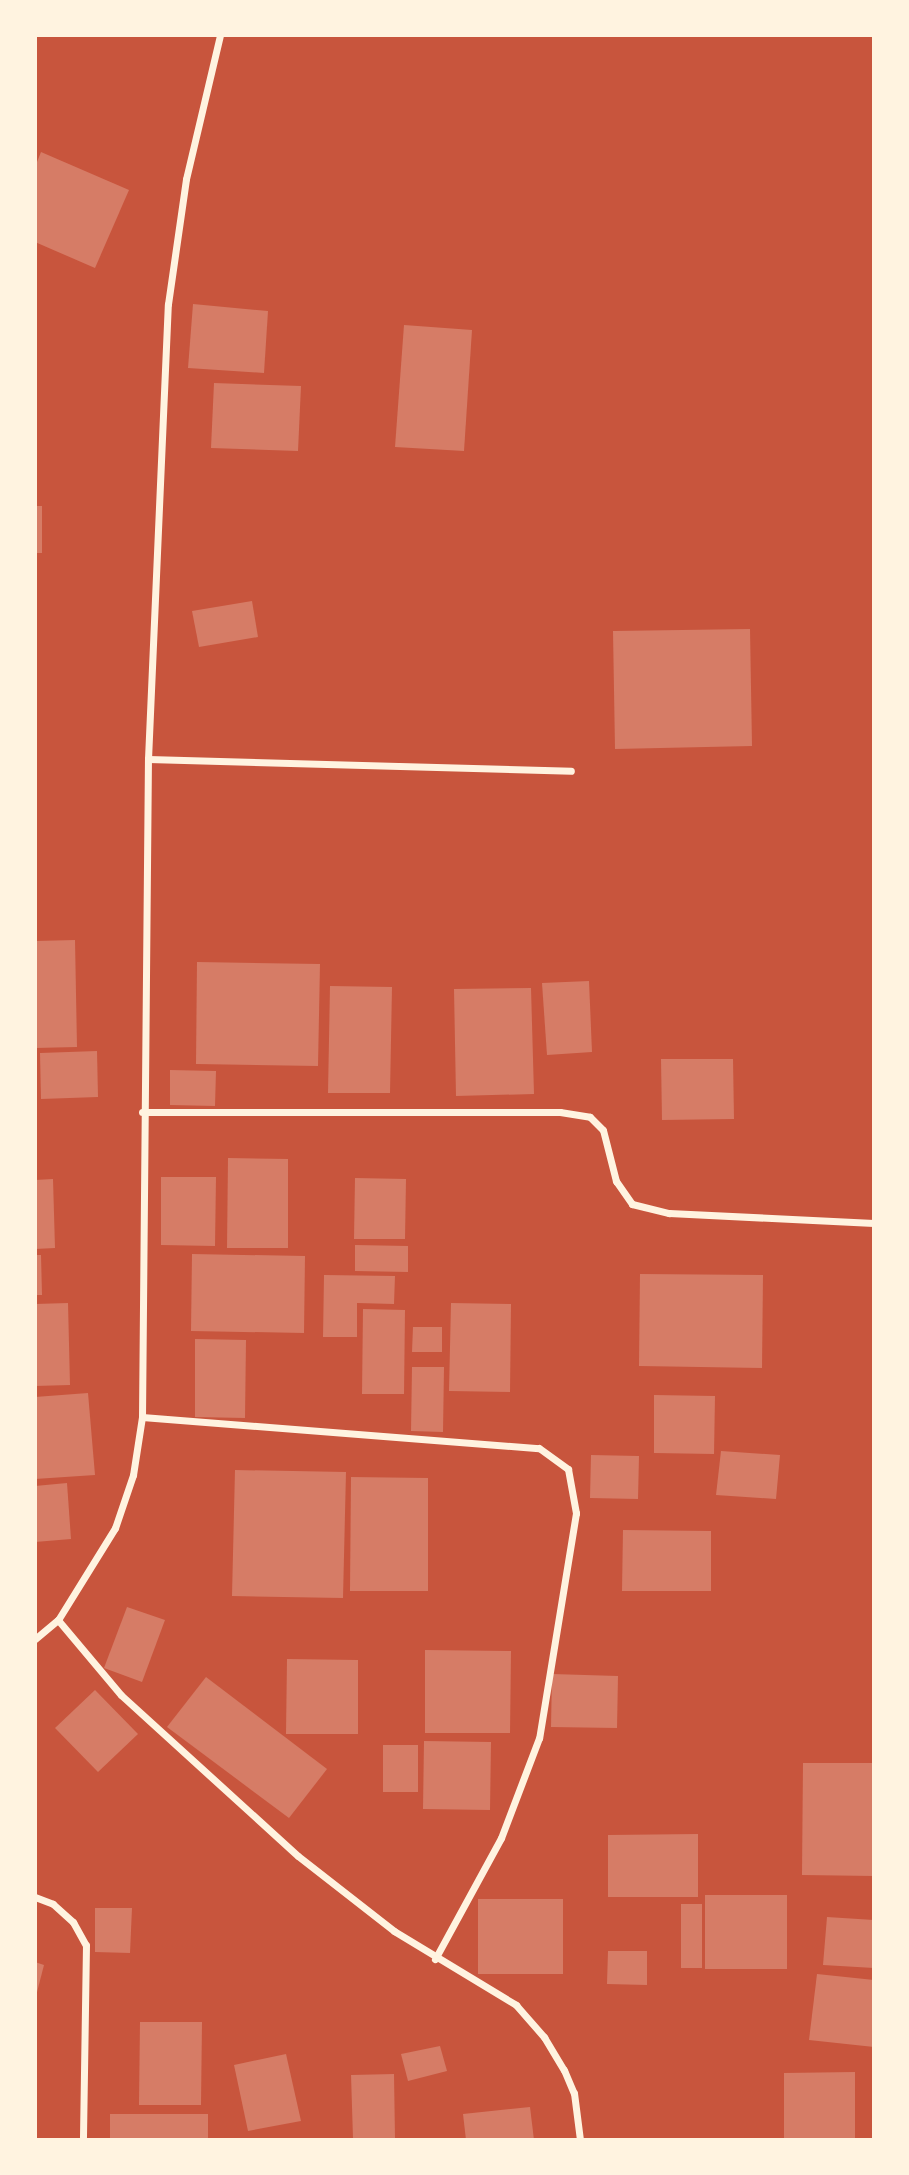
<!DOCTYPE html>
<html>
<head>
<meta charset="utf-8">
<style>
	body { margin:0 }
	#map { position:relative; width:909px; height:2175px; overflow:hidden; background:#c8553d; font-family:"Work Sans",sans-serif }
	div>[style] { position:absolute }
	.building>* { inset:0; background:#d67c66 }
	.minor>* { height:7px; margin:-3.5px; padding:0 3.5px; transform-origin:3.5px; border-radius:3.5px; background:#fff3e0 }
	span { translate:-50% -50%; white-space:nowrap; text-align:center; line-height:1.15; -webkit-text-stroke:6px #fff3e0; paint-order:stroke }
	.frame { position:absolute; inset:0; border:37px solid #fff3e0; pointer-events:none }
</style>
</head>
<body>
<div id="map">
	<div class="building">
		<i style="clip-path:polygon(41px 152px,129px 190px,95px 268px,35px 242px,35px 167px)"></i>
		<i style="clip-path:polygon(193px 304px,268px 311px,264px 373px,188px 368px)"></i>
		<i style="clip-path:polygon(404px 325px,472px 330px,464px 451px,395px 447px)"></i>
		<i style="clip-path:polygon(214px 383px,301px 386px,298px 451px,211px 448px)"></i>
		<i style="clip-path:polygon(35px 506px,42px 506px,42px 553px,35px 553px)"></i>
		<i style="clip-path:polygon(252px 601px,258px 637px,199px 647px,192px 611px)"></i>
		<i style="clip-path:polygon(750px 629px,752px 746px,615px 749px,613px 631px)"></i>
		<i style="clip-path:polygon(75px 940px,77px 1047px,35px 1048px,35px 941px)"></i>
		<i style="clip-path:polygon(197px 962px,320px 964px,318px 1066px,196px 1064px)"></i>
		<i style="clip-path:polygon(589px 981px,592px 1052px,547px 1055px,542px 983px)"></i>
		<i style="clip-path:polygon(330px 986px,392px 987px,390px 1093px,328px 1093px)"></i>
		<i style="clip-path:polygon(531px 988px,534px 1094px,456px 1096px,454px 989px)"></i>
		<i style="clip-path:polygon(97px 1051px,98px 1097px,41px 1099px,40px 1053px)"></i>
		<i style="clip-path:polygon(661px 1059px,733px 1059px,734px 1119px,662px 1120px)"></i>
		<i style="clip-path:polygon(170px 1070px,216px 1071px,215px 1106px,170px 1105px)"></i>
		<i style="clip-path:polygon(228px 1158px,288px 1159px,288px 1248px,227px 1248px)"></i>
		<i style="clip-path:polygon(161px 1177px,216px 1177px,215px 1246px,161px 1245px)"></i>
		<i style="clip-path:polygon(355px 1178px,406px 1179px,405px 1239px,354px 1239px)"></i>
		<i style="clip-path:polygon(53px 1179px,55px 1248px,35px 1249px,35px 1180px)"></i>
		<i style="clip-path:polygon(355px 1245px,408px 1246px,408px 1272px,355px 1271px)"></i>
		<i style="clip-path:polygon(192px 1254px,305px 1256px,304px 1333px,191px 1331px)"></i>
		<i style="clip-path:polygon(35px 1255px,41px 1255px,42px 1295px,35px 1295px)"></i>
		<i style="clip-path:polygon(640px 1274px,763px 1275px,762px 1368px,639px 1366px)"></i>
		<i style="clip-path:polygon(324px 1275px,395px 1276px,394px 1304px,357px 1303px,357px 1337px,323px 1337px)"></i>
		<i style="clip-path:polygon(68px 1303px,70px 1385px,35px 1386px,35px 1304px)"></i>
		<i style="clip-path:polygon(451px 1303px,511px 1304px,510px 1392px,449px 1391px)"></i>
		<i style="clip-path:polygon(363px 1309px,405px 1310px,404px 1394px,362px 1394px)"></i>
		<i style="clip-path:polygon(413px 1327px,442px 1327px,442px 1352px,412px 1352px)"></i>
		<i style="clip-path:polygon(195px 1339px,246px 1340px,245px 1418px,195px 1417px)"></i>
		<i style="clip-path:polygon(412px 1367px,444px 1367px,443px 1432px,411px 1431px)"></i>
		<i style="clip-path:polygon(88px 1393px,95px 1475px,35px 1479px,35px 1397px)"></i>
		<i style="clip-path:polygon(654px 1395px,715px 1396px,714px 1454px,654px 1453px)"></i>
		<i style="clip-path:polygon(721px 1451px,780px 1455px,776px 1499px,716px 1495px)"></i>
		<i style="clip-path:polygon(591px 1455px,639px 1456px,638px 1499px,590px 1498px)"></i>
		<i style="clip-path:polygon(235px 1470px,346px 1472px,343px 1598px,232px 1596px)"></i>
		<i style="clip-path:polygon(351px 1477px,428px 1478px,428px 1591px,350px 1591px)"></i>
		<i style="clip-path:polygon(67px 1483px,71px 1539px,35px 1542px,35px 1486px)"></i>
		<i style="clip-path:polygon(623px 1530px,711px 1531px,711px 1591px,622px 1591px)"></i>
		<i style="clip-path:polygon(127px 1607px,165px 1620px,142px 1682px,104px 1668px)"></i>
		<i style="clip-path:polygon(425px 1650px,511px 1651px,510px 1733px,425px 1733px)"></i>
		<i style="clip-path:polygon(287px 1659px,358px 1660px,358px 1734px,286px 1734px)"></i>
		<i style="clip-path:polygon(552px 1674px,618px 1676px,617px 1728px,551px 1727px)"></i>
		<i style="clip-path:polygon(206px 1677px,327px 1769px,289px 1818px,167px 1727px)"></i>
		<i style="clip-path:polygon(95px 1690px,138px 1734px,98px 1772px,55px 1728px)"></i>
		<i style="clip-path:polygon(424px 1741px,491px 1742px,490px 1810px,423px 1809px)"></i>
		<i style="clip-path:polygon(383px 1745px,418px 1745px,418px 1792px,383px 1792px)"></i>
		<i style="clip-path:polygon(803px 1763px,874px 1763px,874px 1876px,802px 1875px)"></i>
		<i style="clip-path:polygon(698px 1834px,698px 1897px,608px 1897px,608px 1835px)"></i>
		<i style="clip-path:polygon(705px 1895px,787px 1895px,787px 1969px,705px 1969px)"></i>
		<i style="clip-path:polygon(478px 1899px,563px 1899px,563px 1974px,478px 1974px)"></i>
		<i style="clip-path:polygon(681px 1904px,702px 1904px,702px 1968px,681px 1968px)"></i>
		<i style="clip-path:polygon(95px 1908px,132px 1908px,130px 1953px,95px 1952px)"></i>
		<i style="clip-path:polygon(827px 1917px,874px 1920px,874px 1968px,823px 1965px)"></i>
		<i style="clip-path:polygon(608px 1951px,647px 1951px,647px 1985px,607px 1984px)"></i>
		<i style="clip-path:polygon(35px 1962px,44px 1965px,36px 1996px,35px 1996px)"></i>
		<i style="clip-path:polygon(817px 1974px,874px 1980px,874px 2047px,809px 2040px)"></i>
		<i style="clip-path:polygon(140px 2022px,202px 2022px,201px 2105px,139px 2105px)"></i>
		<i style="clip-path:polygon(440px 2046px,447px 2071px,408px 2081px,401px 2054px)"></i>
		<i style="clip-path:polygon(286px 2054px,301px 2121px,248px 2131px,234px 2065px)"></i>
		<i style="clip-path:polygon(855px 2072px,855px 2140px,784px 2140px,784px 2073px)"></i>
		<i style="clip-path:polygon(394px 2074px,395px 2139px,353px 2139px,351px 2075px)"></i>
		<i style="clip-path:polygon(530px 2107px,534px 2140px,466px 2140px,463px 2114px)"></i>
		<i style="clip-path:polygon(110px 2114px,208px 2114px,208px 2140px,110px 2140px)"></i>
	</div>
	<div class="minor">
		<i style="left:148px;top:759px;width:423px;rotate:1.6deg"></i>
		<i style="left:142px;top:1112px;width:418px"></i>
		<i style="left:560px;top:1112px;width:30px;rotate:9deg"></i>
		<i style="left:590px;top:1117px;width:18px;rotate:45deg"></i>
		<i style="left:603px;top:1130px;width:53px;rotate:75.7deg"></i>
		<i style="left:616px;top:1181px;width:28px;rotate:55deg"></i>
		<i style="left:632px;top:1204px;width:38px;rotate:14deg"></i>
		<i style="left:669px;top:1213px;width:205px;rotate:2.8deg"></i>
		<i style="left:142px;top:1417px;width:398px;rotate:4.5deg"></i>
		<i style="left:539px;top:1448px;width:36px;rotate:36deg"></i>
		<i style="left:568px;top:1469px;width:45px;rotate:79.7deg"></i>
		<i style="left:576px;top:1513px;width:228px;rotate:99.3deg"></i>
		<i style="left:539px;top:1738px;width:107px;rotate:110.8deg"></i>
		<i style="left:501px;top:1838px;width:138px;rotate:118.6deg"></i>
		<i style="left:58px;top:1620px;width:98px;rotate:50deg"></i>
		<i style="left:121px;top:1695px;width:239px;rotate:42.3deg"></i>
		<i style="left:298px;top:1856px;width:122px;rotate:38deg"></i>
		<i style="left:394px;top:1931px;width:143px;rotate:31.2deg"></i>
		<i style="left:516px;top:2005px;width:43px;rotate:48.8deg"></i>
		<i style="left:544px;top:2037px;width:39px;rotate:59deg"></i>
		<i style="left:564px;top:2070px;width:25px;rotate:67deg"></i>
		<i style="left:574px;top:2093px;width:47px;rotate:82.7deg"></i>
		<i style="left:35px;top:1639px;width:30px;rotate:-40deg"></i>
		<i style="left:58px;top:1620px;width:108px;rotate:-58.2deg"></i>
		<i style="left:115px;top:1528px;width:56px;rotate:-71.2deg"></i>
		<i style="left:133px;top:1475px;width:59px;rotate:-81.2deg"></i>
		<i style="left:142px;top:1417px;width:658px;rotate:-89.48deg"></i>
		<i style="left:148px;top:759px;width:455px;rotate:-87.5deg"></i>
		<i style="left:168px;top:304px;width:126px;rotate:-81.8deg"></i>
		<i style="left:186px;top:179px;width:148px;rotate:-76.7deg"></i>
		<i style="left:35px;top:1897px;width:19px;rotate:21deg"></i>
		<i style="left:53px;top:1904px;width:27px;rotate:42deg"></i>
		<i style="left:73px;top:1922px;width:26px;rotate:61deg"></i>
		<i style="left:86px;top:1945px;width:195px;rotate:90.9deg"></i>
	</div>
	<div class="frame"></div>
</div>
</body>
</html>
